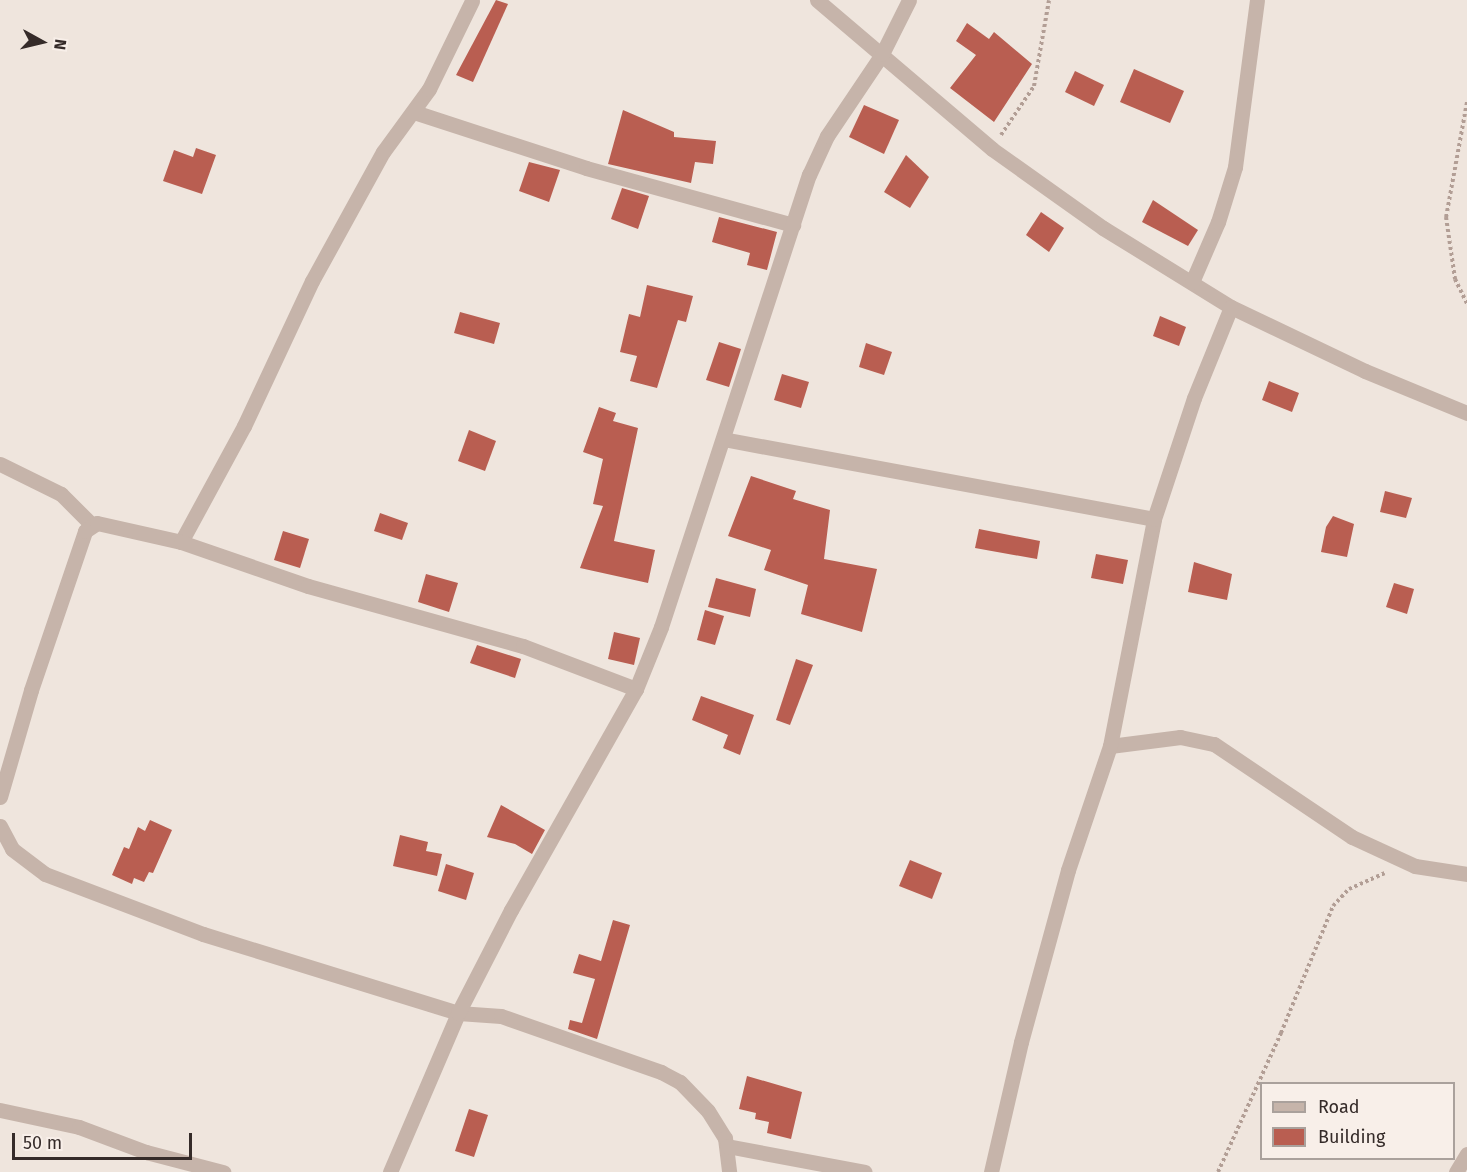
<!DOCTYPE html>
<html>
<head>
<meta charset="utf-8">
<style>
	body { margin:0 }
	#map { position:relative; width:1467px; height:1172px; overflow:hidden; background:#efe5dd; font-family:"Fira Sans",sans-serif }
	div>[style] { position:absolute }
	.building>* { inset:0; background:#b95e51 }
	.path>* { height:4px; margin-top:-2px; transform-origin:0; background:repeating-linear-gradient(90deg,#b29e95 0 3px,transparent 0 6px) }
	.street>* { height:15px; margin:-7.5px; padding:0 7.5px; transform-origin:7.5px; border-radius:7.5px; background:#c6b4aa }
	span { translate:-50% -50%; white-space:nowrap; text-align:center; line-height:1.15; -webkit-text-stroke:5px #f8efe9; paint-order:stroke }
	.legend { position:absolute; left:1260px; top:1082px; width:195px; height:78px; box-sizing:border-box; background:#f8efe9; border:2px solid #aaa19c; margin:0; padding:8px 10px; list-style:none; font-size:18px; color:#352b29 }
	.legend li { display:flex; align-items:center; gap:12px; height:30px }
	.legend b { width:30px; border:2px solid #aaa19c }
	.north { position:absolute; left:12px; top:12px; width:60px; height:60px; -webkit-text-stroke:4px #f8efe9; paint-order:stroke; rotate:98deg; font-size:16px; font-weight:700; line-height:24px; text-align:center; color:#352b29 }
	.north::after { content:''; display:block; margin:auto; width:21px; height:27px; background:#352b29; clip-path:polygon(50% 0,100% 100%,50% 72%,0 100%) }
	.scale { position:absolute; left:12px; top:1133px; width:180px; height:27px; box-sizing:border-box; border:3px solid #352b29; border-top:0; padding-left:8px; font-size:18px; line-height:21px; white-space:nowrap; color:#352b29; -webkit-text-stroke:4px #f8efe9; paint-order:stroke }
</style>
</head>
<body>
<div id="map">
	<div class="building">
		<i style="clip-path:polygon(496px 0,508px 4px,473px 82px,456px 75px)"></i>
		<i style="clip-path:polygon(967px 23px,989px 39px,994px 32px,1032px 64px,994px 122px,950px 88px,976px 55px,956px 41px)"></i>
		<i style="clip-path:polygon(1134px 69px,1184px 91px,1170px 123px,1120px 102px)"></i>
		<i style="clip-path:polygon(1075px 71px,1104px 85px,1094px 106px,1065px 92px)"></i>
		<i style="clip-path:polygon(864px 105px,899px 120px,884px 154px,849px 137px)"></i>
		<i style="clip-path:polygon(623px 110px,674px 132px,674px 137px,716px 141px,713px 164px,695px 162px,691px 183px,608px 164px)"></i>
		<i style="clip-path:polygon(196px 148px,216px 155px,202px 194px,163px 181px,174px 150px,193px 157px)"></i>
		<i style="clip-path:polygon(906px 155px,929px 177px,910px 208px,884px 192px)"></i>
		<i style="clip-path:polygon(529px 162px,560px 170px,549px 202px,519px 191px)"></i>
		<i style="clip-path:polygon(622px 188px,649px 196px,638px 229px,611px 219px)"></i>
		<i style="clip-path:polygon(1153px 200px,1198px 230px,1188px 246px,1142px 222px)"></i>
		<i style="clip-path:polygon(1041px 212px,1064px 228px,1049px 252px,1026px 235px)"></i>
		<i style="clip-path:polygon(719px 217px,777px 232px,767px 270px,747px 265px,750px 253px,712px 242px)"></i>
		<i style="clip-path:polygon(647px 285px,693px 296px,686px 322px,678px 320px,657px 388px,630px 381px,637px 356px,620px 352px,629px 314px,640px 317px)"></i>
		<i style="clip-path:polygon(460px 312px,500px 323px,494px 344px,454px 333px)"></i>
		<i style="clip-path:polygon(1160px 316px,1186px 327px,1179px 346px,1153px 336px)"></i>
		<i style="clip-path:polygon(719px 342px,741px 349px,729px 387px,706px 380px)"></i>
		<i style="clip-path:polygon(866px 343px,892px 352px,884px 375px,859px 367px)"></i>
		<i style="clip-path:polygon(782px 374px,809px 382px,801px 408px,774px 400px)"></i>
		<i style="clip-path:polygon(1269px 381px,1299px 393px,1292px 412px,1262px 400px)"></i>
		<i style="clip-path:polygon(599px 407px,616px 413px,613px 421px,638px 428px,614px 541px,655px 550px,648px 583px,580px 568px,603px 506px,593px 504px,603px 459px,583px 452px)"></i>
		<i style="clip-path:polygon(469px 430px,496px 441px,485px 471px,458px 461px)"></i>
		<i style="clip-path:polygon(751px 476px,796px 491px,793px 499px,830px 510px,824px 559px,877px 569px,862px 632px,801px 614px,808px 585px,764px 570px,771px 550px,728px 536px)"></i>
		<i style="clip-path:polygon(1385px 491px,1412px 498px,1406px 518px,1380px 512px)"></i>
		<i style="clip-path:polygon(380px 513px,408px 523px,402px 540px,374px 531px)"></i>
		<i style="clip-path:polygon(1333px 516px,1354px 524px,1347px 557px,1321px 552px,1326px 527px)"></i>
		<i style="clip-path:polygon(979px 529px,1040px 541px,1037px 559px,975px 548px)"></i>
		<i style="clip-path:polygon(283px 531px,309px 539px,300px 568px,274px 560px)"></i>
		<i style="clip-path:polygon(1096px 554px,1128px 560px,1123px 584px,1091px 578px)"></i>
		<i style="clip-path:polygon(1194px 562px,1232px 574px,1227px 600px,1188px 592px)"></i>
		<i style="clip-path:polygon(426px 574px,458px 583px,449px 612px,418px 602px)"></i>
		<i style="clip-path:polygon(716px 578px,756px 589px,750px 617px,708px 607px)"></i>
		<i style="clip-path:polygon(1394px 583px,1414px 589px,1407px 614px,1386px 607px)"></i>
		<i style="clip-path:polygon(705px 610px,724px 616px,715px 645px,697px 640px)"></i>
		<i style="clip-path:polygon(614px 632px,640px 638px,634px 665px,608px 659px)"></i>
		<i style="clip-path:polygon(477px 645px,521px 659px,515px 678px,470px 663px)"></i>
		<i style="clip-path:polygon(796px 659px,813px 665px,790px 725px,776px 720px)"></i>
		<i style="clip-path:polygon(701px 696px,754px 715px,740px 755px,723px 748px,728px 735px,692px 720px)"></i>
		<i style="clip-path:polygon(501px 805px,545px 830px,532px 854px,515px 844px,487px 837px)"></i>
		<i style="clip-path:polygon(150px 820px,172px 830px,153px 873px,149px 872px,144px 882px,134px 878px,132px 884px,112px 875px,124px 847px,129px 849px,138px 827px,145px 831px)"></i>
		<i style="clip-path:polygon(400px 835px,428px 842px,426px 851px,442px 854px,437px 876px,393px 866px)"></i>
		<i style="clip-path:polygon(910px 860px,942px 873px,932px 899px,899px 886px)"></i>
		<i style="clip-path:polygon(446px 864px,474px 873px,466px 900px,438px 891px)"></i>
		<i style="clip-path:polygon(613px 920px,630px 925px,597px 1039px,568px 1029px,570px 1020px,582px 1023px,595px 979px,573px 973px,579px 954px,601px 961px)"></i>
		<i style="clip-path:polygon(747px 1076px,802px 1092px,791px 1139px,767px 1133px,769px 1122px,755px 1119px,756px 1113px,739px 1109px)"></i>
		<i style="clip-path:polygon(469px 1109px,488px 1115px,474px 1157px,455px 1151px)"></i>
	</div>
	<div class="path">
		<i style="left:1467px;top:102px;width:117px;rotate:100.3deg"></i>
		<i style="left:1446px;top:217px;width:63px;rotate:81.7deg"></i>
		<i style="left:1455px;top:279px;width:28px;rotate:64deg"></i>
		<i style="left:1001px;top:135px;width:59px;rotate:-56deg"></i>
		<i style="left:1034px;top:86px;width:87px;rotate:-80.1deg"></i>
		<i style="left:1218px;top:1172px;width:153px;rotate:-65.6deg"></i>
		<i style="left:1281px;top:1033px;width:137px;rotate:-67.7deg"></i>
		<i style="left:1333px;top:906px;width:23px;rotate:-47deg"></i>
		<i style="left:1349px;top:889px;width:39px;rotate:-24deg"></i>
	</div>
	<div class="street">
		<i style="left:817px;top:0;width:230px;rotate:40.4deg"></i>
		<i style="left:992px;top:149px;width:136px;rotate:35.4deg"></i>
		<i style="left:1103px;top:228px;width:150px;rotate:31.7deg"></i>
		<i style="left:1231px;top:307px;width:148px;rotate:25.5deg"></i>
		<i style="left:1365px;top:371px;width:110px;rotate:22.4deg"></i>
		<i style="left:414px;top:112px;width:181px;rotate:18deg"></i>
		<i style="left:586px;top:168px;width:215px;rotate:15.4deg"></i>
		<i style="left:1192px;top:282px;width:65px;rotate:-66.6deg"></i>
		<i style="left:1218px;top:222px;width:58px;rotate:-72.8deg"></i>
		<i style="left:1235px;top:167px;width:168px;rotate:-82.5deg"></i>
		<i style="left:723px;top:439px;width:438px;rotate:10.5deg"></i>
		<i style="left:0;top:464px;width:68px;rotate:26.2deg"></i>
		<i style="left:61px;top:494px;width:44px;rotate:45deg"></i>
		<i style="left:181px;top:542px;width:132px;rotate:-61.5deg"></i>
		<i style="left:244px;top:426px;width:160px;rotate:-64.9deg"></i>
		<i style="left:312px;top:281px;width:147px;rotate:-61.2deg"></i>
		<i style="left:383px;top:152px;width:78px;rotate:-53.9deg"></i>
		<i style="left:429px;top:89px;width:98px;rotate:-64deg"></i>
		<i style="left:1110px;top:746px;width:71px;rotate:-7.3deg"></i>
		<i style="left:1180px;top:737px;width:35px;rotate:12deg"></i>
		<i style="left:1214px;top:744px;width:166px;rotate:34deg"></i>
		<i style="left:1352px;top:837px;width:69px;rotate:24.7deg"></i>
		<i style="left:1415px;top:866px;width:53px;rotate:8.7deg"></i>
		<i style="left:0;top:797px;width:111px;rotate:-73.8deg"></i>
		<i style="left:31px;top:690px;width:168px;rotate:-71.2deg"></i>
		<i style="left:85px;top:531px;width:14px;rotate:-34deg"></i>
		<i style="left:97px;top:523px;width:86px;rotate:12.7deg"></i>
		<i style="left:181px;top:542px;width:134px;rotate:19.1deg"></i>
		<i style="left:308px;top:586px;width:223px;rotate:15.6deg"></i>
		<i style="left:523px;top:646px;width:121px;rotate:20.8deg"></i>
		<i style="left:0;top:826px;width:26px;rotate:62deg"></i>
		<i style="left:12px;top:849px;width:41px;rotate:37.1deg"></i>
		<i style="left:45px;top:874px;width:169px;rotate:20.8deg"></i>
		<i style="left:203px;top:934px;width:267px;rotate:17.2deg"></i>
		<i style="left:458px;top:1013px;width:43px;rotate:4deg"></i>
		<i style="left:501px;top:1016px;width:170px;rotate:19.3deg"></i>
		<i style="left:661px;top:1072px;width:21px;rotate:28deg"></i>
		<i style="left:680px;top:1082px;width:40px;rotate:46deg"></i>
		<i style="left:708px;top:1111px;width:32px;rotate:58deg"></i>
		<i style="left:725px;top:1138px;width:34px;rotate:83deg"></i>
		<i style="left:0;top:1110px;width:81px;rotate:12.1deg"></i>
		<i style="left:79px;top:1127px;width:72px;rotate:20.5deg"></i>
		<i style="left:146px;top:1152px;width:80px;rotate:14.6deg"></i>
		<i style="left:727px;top:1146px;width:140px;rotate:10.7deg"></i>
		<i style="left:390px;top:1172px;width:173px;rotate:-66.8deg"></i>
		<i style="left:458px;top:1013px;width:116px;rotate:-62.8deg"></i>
		<i style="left:511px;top:910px;width:254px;rotate:-60.5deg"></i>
		<i style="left:636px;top:689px;width:67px;rotate:-68deg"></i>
		<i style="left:661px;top:627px;width:476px;rotate:-71.9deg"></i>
		<i style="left:809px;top:175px;width:43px;rotate:-65.2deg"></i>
		<i style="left:827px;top:136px;width:99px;rotate:-56.1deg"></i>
		<i style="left:882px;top:54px;width:60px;rotate:-63.4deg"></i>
		<i style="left:991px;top:1172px;width:133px;rotate:-77deg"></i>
		<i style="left:1021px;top:1042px;width:178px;rotate:-74.7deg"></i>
		<i style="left:1068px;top:870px;width:131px;rotate:-71.3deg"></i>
		<i style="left:1110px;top:746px;width:231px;rotate:-79deg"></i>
		<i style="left:1154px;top:519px;width:127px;rotate:-71.7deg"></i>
		<i style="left:1194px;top:398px;width:98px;rotate:-67.9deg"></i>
		<i style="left:1456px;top:1172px;width:21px;rotate:-59deg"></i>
	</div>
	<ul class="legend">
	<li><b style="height:8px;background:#c6b4aa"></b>Road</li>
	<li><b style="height:16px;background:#b95e51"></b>Building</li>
	</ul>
	<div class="north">N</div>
	<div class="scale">50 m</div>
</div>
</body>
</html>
